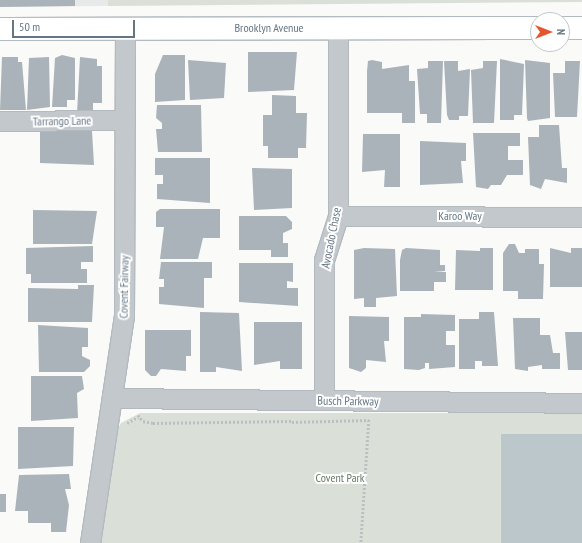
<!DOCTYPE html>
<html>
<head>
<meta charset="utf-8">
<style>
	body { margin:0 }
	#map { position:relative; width:582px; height:543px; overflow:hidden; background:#fafaf8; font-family:"PT Sans Narrow",sans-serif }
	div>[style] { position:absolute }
	.built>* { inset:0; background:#e8e9e9 }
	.green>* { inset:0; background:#dadfd7 }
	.water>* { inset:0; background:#bbc7cb }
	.building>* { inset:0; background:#aab3b9 }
	.path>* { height:2.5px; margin-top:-1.25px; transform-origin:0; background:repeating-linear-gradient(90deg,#bbbfc2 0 2px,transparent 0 4px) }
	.roads { filter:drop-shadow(1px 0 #b3babf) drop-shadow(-1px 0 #b3babf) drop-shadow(0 1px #b3babf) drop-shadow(0 -1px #b3babf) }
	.street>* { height:19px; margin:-9.5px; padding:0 9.5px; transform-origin:9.5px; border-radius:9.5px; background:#c3c8cc }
	.secondary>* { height:22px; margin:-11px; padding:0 11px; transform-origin:11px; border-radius:11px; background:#fff }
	span { translate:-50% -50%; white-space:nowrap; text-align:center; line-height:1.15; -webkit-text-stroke:4px #fff; paint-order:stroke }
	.street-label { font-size:12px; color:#657683 }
	.park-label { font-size:12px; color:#687a64 }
	.north { position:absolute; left:530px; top:12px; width:40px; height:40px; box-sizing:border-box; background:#fff; border:1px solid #c1c8cd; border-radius:50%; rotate:90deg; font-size:11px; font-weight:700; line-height:16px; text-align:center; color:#657683 }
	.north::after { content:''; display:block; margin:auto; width:14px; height:18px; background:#e4572e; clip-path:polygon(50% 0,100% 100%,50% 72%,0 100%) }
	.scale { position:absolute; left:12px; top:20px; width:123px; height:18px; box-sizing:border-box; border:2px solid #657683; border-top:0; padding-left:5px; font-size:12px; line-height:14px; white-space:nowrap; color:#657683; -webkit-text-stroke:3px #fff; paint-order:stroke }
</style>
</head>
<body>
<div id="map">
	<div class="built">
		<i style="clip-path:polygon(0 0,108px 0,108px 6px,0 7px)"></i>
	</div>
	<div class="green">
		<i style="clip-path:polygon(108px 0,582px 0,582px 2px,108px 6px)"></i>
		<i style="clip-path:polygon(140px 413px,582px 413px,582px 543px,99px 543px,115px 434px,121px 423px)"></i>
	</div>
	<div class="water">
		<i style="clip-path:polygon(501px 434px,582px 434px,582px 543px,501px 543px)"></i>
	</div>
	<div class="building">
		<i style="clip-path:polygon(0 0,75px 0,75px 6px,0 7px)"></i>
		<i style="clip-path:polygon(248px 52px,297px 52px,294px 90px,248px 92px)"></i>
		<i style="clip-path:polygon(62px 55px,75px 58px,75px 100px,67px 100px,67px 107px,52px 107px,55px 58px)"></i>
		<i style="clip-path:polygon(163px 55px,185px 55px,185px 100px,155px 102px,155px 74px)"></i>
		<i style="clip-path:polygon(2px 57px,18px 57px,18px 62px,22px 62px,26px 110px,0 110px)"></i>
		<i style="clip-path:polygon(49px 57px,50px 107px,27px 110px,29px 58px)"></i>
		<i style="clip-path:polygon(80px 57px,97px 59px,97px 66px,102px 66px,102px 103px,93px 103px,93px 113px,77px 113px)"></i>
		<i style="clip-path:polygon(500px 59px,524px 64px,522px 115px,514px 115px,514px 120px,500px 120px)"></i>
		<i style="clip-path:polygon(188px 60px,226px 63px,224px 98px,190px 100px)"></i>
		<i style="clip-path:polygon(372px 60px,382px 62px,382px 69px,409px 65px,409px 81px,415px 81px,415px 123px,402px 123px,402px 113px,367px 113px,367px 71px,368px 61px)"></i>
		<i style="clip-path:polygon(525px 60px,550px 63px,550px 118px,528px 121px,527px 118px)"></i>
		<i style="clip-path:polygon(428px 61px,443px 61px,441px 123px,427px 123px,427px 114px,420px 114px,417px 69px,428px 68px)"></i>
		<i style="clip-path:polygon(444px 61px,458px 61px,458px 71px,470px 69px,468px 116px,459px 116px,459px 120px,449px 120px,447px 115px)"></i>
		<i style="clip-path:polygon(483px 61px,497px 61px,494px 123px,473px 123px,471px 70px,483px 68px)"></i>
		<i style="clip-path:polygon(565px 61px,580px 61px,577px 117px,555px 117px,553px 73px,565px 73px)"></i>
		<i style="clip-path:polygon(272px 95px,296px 96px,296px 113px,307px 113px,306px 148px,298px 148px,298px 158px,268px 158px,268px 146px,263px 146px,263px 115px,272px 115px)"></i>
		<i style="clip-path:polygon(157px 105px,201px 105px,202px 152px,158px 152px,156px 129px,162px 129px,162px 123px,156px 118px)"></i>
		<i style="clip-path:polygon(539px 125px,559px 125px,562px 168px,567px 168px,567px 183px,545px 179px,541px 189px,530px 185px,528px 137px,539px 137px)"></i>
		<i style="clip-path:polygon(40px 131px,92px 131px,94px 165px,40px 163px)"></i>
		<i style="clip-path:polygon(473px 133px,520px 133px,520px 146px,508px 146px,508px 160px,523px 160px,523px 175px,507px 175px,501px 185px,491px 185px,488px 189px,476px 187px)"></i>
		<i style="clip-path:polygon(363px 134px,400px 134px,400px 187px,384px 187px,385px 170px,362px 172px)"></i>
		<i style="clip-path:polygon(420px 141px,466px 143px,466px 161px,461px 161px,463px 183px,420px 185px)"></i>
		<i style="clip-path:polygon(155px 158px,210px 158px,210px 203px,157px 199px,157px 184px,163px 184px,163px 175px,155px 175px)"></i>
		<i style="clip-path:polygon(252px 168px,292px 169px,292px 208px,254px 210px)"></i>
		<i style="clip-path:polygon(160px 209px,220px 209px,220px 238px,203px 238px,198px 259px,160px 259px,164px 227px,156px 227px,156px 212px)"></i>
		<i style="clip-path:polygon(33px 210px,97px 211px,92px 244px,33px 244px)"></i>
		<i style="clip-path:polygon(239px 216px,286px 216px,292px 222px,292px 229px,283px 233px,283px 243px,288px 243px,288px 257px,271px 257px,271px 250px,239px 250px)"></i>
		<i style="clip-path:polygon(509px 244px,515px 244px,519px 253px,525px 253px,525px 249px,539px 249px,539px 264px,544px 264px,543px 299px,518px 299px,518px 291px,503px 291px,503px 253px)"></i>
		<i style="clip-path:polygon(93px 246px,93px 262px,81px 262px,81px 269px,87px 269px,87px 283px,31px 283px,31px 274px,26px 274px,26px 248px)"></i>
		<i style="clip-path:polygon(364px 248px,395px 249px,397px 296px,376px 298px,376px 307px,364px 307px,364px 298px,354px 299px,354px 250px)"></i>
		<i style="clip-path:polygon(406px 248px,440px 250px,440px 265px,445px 265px,445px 271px,434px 272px,446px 272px,446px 282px,434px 282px,434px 291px,400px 291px,400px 260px,402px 250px)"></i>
		<i style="clip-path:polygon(480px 248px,493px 248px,493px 290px,455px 290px,456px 250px,480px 251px)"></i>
		<i style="clip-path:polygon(550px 248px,571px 253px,571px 248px,582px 248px,582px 287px,550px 287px)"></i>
		<i style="clip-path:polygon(161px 262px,212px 262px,212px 278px,204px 278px,204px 308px,159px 304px,159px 287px,164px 287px,164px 279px,159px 279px)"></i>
		<i style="clip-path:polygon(239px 263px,293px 263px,293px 282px,287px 281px,287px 288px,298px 288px,298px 306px,239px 302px)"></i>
		<i style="clip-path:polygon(78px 285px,94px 285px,92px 322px,28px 322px,28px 288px,78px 289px)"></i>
		<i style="clip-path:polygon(200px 312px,239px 313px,242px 371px,216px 367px,216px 372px,200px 372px)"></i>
		<i style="clip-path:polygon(479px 312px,494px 312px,498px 366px,482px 366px,482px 361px,475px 361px,475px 369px,459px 369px,459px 319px,479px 319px)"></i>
		<i style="clip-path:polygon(421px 314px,455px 315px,455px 331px,446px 331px,446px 345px,455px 345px,455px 367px,429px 369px,429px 363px,425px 363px,425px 368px,419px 370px,404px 369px,404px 317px,421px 317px)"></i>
		<i style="clip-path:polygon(349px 316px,389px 317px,389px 341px,384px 341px,386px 362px,366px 360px,366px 368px,361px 372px,349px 368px)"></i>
		<i style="clip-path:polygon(513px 318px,540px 318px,540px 335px,550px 335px,553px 353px,560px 353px,560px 369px,542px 369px,542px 365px,528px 367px,528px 371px,515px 369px)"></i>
		<i style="clip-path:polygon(254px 322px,302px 322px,302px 369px,280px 369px,280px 361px,254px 365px)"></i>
		<i style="clip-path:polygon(38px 325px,88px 328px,88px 347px,82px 347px,82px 356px,90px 360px,90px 366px,84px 372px,39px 372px)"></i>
		<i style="clip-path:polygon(145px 330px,191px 330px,191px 356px,186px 356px,186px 371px,161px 369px,156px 376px,151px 376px,145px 370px)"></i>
		<i style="clip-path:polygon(565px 332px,582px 332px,582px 370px,568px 370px)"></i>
		<i style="clip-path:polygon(31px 376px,82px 376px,84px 389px,77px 393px,78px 418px,31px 421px)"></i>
		<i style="clip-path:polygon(18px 427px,74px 427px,73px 466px,18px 469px)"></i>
		<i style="clip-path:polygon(69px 474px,71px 489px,65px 489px,69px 505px,66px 532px,51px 532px,51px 523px,28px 523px,28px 511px,15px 511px,19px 475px)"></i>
		<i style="clip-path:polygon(0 494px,6px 494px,6px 512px,0 512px)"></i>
	</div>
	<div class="path">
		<i style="left:138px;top:415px;width:8px;rotate:50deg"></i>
		<i style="left:143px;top:421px;width:10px;rotate:11deg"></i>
		<i style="left:153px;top:423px;width:139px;rotate:-0.8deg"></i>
		<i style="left:292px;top:422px;width:77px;rotate:-1.5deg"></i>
		<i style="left:369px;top:420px;width:123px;rotate:93.7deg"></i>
		<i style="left:127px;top:423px;width:13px;rotate:-29deg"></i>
	</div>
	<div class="roads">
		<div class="street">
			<i style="left:0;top:121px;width:125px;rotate:-0.5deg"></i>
			<i style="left:338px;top:216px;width:244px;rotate:0.2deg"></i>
			<i style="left:114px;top:398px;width:468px;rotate:0.6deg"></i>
			<i style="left:324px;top:400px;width:140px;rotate:-90deg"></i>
			<i style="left:324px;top:260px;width:46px;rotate:-72.3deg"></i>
			<i style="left:338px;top:216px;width:188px;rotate:-90deg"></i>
			<i style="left:90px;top:543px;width:230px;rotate:-81.5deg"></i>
			<i style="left:124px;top:316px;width:287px;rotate:-89.8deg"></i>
		</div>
		<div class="secondary">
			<i style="left:562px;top:28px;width:20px"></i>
			<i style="left:0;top:29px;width:538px;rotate:-0.11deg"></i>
		</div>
	</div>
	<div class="street-label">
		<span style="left:269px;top:28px">Brooklyn Avenue</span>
		<span style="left:62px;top:121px;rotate:-1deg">Tarrango Lane</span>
		<span style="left:460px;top:216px">Karoo Way</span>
		<span style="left:331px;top:238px;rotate:-79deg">Avocado Chase</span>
		<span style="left:124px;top:287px;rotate:-89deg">Covent Fairway</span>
		<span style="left:348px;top:401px;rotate:1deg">Busch Parkway</span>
	</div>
	<div class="park-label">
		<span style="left:340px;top:478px">Covent Park</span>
	</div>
	<div class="north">N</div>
	<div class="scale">50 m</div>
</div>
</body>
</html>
